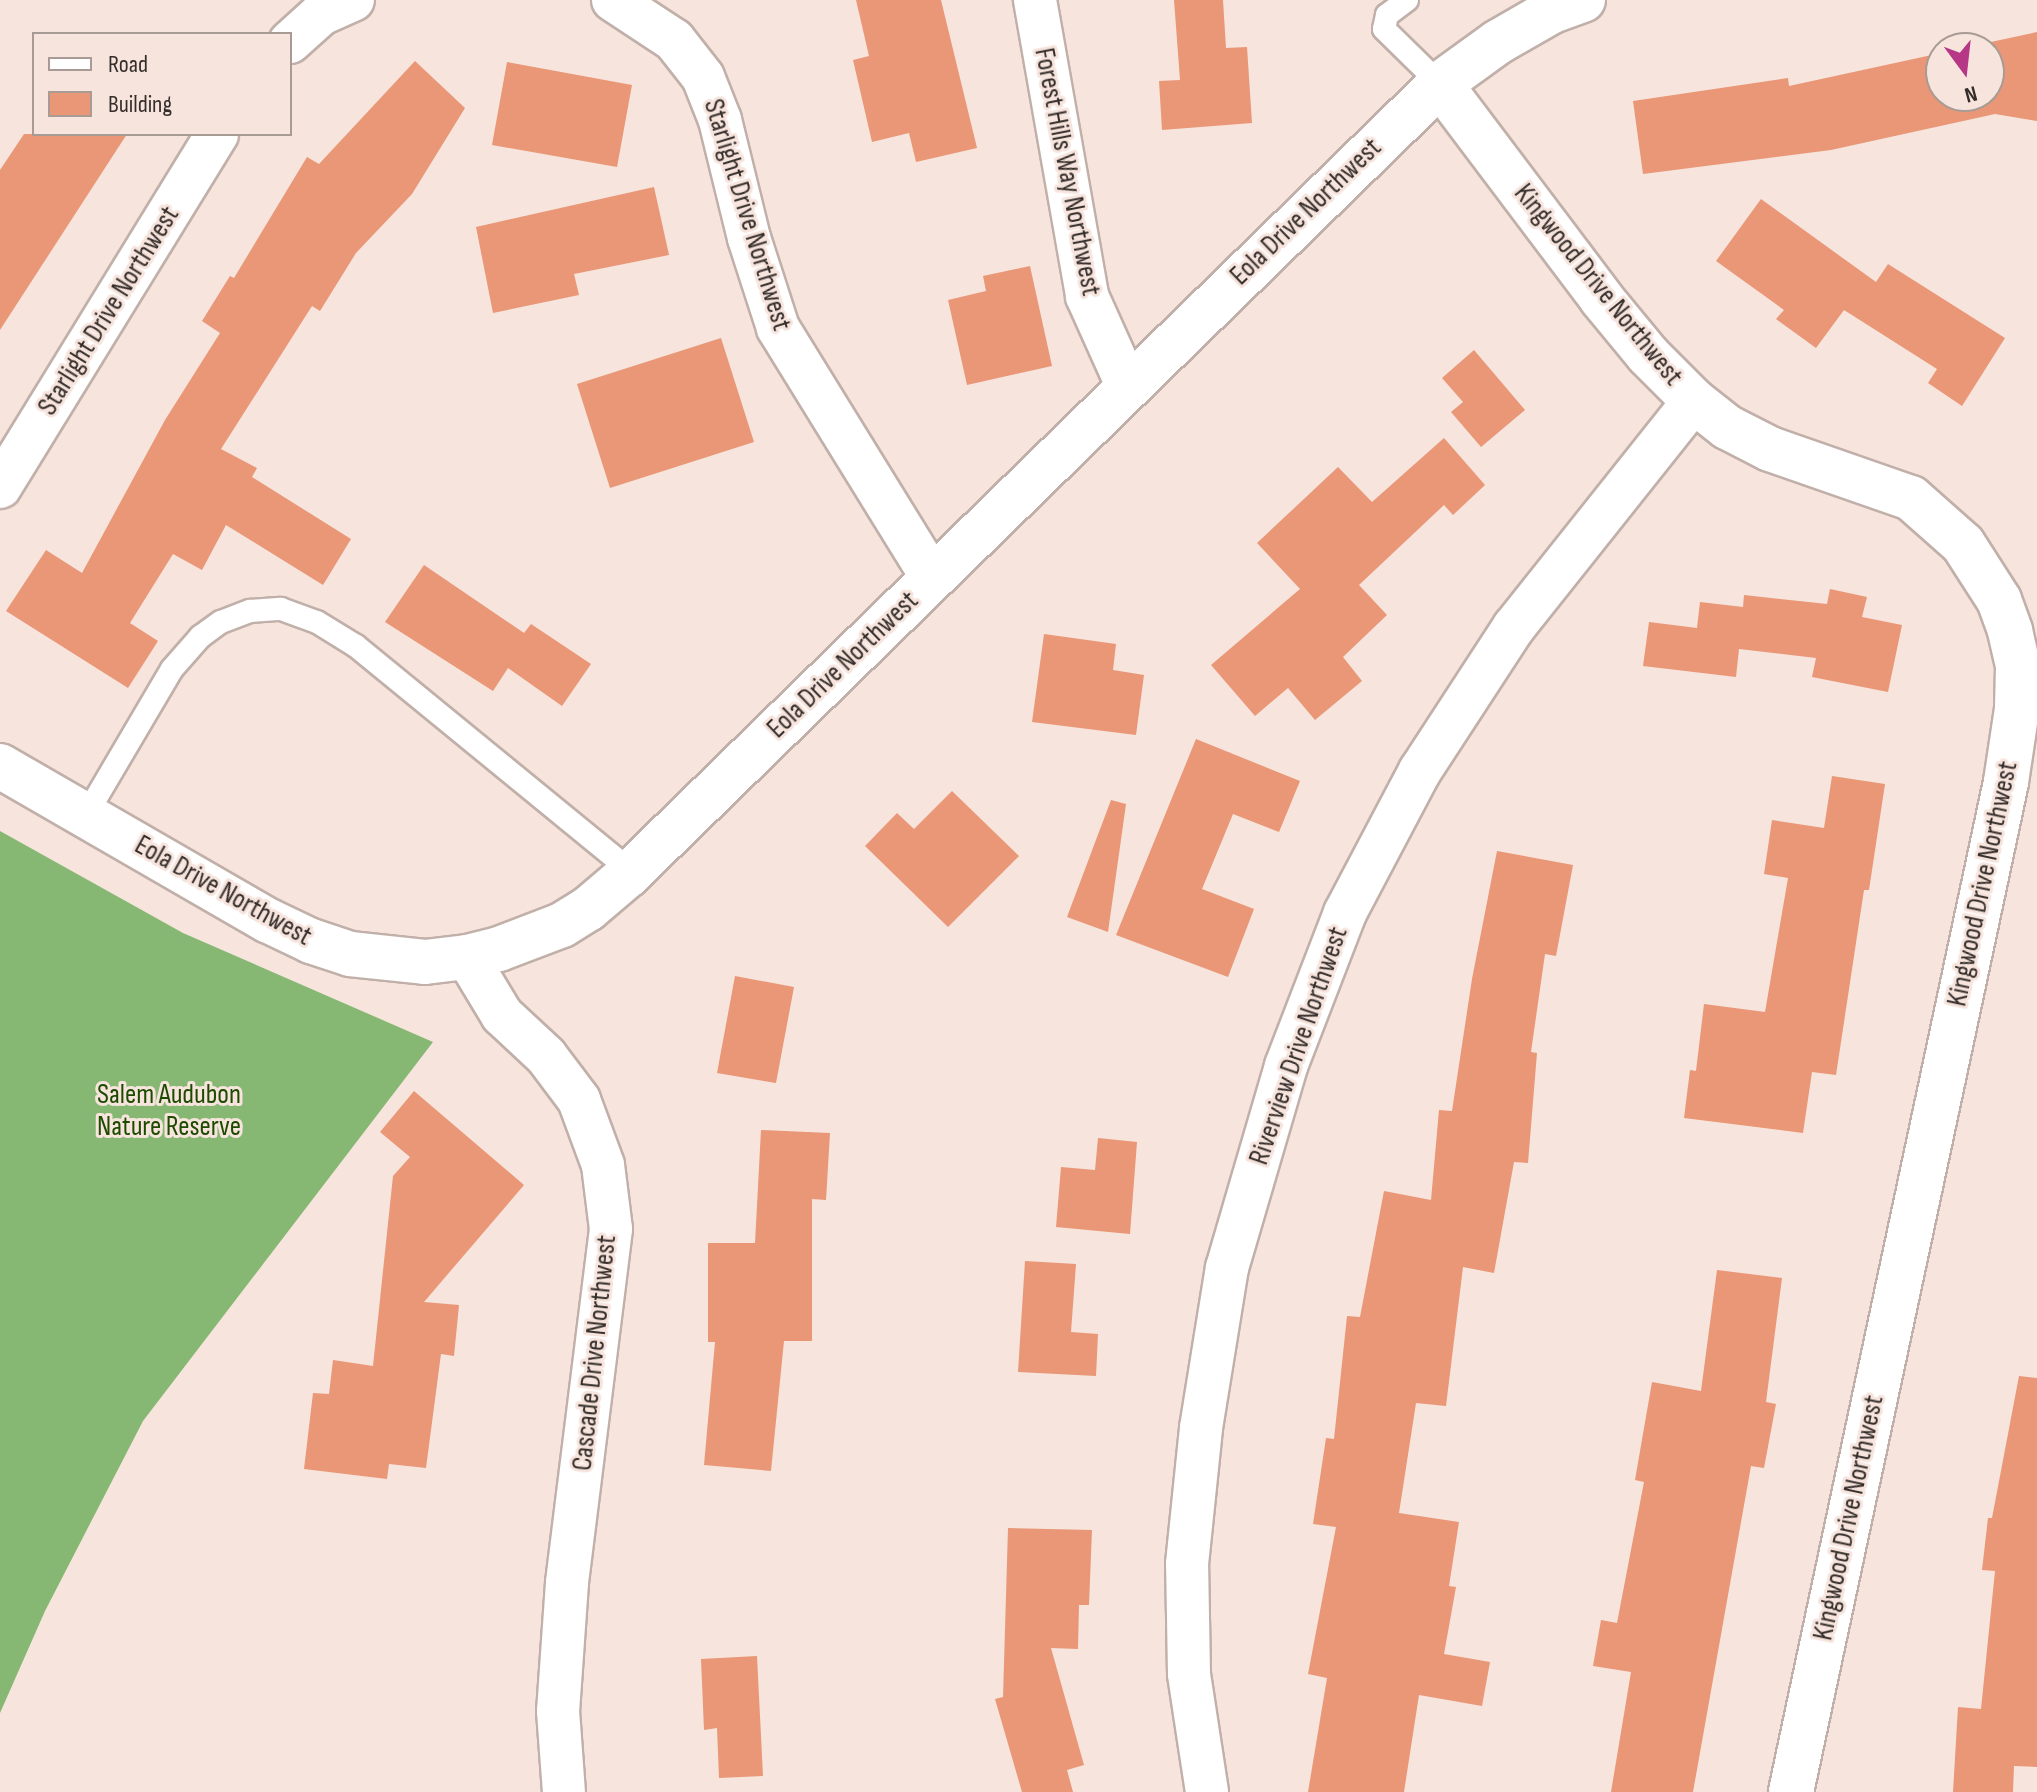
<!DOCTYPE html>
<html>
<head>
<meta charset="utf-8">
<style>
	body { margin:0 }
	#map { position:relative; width:2037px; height:1792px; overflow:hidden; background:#f6e4dd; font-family:"Sofia Sans Condensed",sans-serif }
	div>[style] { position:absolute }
	.forest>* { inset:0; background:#86b873 }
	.building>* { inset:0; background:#e99776 }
	.roads { filter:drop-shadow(2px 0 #c1b0a9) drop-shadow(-2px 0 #c1b0a9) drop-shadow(0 2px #c1b0a9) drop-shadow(0 -2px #c1b0a9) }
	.service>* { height:22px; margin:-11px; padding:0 11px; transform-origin:11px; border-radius:11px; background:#fff }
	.minor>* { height:42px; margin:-21px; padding:0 21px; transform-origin:21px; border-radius:21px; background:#fff }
	.tertiary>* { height:44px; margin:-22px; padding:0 22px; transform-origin:22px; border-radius:22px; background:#fff }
	.secondary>* { height:44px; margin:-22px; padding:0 22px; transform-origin:22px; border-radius:22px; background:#fff }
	span { translate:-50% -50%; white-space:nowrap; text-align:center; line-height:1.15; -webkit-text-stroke:6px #f6e4dd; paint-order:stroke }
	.street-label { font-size:28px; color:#342d2a }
	.park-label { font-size:28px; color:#1c4b00 }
	.legend { position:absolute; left:32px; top:32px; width:260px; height:104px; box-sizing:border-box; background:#f6e4dd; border:2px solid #a89b95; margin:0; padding:10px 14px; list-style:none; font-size:24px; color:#342d2a }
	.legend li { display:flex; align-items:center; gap:16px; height:40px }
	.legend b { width:40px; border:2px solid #a89b95 }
	.north { position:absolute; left:1925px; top:32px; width:80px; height:80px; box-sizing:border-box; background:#f6e4dd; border:2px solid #a89b95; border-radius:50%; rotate:165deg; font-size:22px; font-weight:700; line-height:32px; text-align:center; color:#342d2a }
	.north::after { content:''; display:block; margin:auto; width:28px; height:36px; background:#b53785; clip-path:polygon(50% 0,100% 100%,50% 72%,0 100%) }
</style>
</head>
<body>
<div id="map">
	<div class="forest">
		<i style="clip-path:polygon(0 831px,183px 933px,433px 1042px,143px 1421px,45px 1611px,0 1713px)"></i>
	</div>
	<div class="building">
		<i style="clip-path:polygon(856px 0,941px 0,977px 148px,916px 162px,909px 133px,872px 142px,853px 60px,869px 56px)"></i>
		<i style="clip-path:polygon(1174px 0,1223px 0,1226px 48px,1247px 47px,1252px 123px,1162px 130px,1159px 81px,1180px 80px)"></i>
		<i style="clip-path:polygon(2037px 32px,2037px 121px,1995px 114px,1831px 150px,1643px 174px,1633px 101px,1788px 78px,1789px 86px,1941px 53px,1941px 96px,1989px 96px,1989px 48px,1963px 48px)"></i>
		<i style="clip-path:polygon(415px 61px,465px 108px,412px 194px,356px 253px,320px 311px,312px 306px,221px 449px,257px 468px,252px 477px,351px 539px,323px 585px,226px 525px,202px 570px,173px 554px,130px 623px,158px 641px,128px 688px,6px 611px,46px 550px,82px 573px,165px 420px,220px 333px,202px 321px,230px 276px,234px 278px,307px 157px,319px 164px)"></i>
		<i style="clip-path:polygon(507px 62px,632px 85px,617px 167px,492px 145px)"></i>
		<i style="clip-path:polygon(24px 134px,127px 134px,0 330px,0 170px)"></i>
		<i style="clip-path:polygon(654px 187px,669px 255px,574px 274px,579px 295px,493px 313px,476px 227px)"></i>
		<i style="clip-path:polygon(1761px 199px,1876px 282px,1888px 264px,2005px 338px,1962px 406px,1928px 383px,1937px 369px,1844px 310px,1816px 348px,1776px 319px,1784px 310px,1716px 261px)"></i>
		<i style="clip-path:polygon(1030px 266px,1052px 366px,967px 385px,948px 300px,986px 291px,983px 276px)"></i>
		<i style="clip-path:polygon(721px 338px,754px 442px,610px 488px,577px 384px)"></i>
		<i style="clip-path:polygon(1474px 350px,1525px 410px,1481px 447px,1451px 412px,1463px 402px,1442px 378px)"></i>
		<i style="clip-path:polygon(1444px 438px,1485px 485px,1453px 515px,1444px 505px,1359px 585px,1387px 615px,1343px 657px,1362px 681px,1315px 720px,1288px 688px,1255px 716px,1211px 665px,1300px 589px,1257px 543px,1338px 467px,1372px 502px)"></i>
		<i style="clip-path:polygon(424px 565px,524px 633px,531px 624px,591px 664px,562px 706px,508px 668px,493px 691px,385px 622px)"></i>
		<i style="clip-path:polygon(1830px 589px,1867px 597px,1862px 617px,1902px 625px,1888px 692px,1812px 677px,1816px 658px,1739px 649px,1736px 677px,1643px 666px,1649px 622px,1697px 628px,1700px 602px,1743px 607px,1744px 595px,1827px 604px)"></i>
		<i style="clip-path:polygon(1044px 634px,1116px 644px,1113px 670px,1144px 675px,1136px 735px,1032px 722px)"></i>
		<i style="clip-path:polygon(1196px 739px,1300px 781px,1279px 832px,1233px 814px,1202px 889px,1254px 909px,1228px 977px,1116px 935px)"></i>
		<i style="clip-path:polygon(1832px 776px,1885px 784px,1869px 890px,1864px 890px,1836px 1075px,1812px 1072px,1803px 1133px,1684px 1118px,1690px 1070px,1696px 1071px,1704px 1004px,1765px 1012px,1788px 878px,1764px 874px,1772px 820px,1824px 828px)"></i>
		<i style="clip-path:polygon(952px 791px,1019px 856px,948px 927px,865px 846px,897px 813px,914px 829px)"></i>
		<i style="clip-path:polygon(1111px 800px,1126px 804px,1108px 932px,1067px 917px)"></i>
		<i style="clip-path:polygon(1497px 851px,1573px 865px,1556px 956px,1545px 954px,1531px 1052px,1537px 1053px,1528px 1163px,1514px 1162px,1494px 1273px,1463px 1267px,1446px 1406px,1416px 1403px,1399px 1513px,1459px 1522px,1449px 1586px,1456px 1587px,1444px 1654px,1490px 1662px,1482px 1706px,1419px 1695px,1404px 1792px,1308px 1792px,1327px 1678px,1308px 1674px,1336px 1527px,1313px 1524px,1326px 1438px,1334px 1439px,1347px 1316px,1360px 1317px,1384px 1191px,1431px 1200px,1439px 1110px,1452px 1111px,1472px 979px)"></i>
		<i style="clip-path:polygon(735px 976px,794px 987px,776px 1083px,717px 1073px)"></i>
		<i style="clip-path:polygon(414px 1091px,524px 1185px,424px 1302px,459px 1305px,454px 1356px,441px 1354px,426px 1468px,389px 1464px,387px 1479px,304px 1469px,313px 1393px,329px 1394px,333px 1360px,373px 1366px,393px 1176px,410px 1157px,380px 1132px)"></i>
		<i style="clip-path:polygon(761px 1130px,830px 1133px,826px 1200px,812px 1199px,812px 1341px,784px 1341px,771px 1471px,704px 1465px,715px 1342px,708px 1342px,708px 1243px,755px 1243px)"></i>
		<i style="clip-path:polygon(1098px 1138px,1137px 1142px,1130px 1234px,1056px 1227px,1061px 1167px,1095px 1170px)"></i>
		<i style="clip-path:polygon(1025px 1261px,1076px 1264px,1071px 1332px,1098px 1334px,1096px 1376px,1018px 1372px)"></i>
		<i style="clip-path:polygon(1717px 1270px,1782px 1278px,1766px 1402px,1776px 1404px,1764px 1468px,1751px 1466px,1693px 1792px,1611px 1792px,1631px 1672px,1593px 1666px,1601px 1620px,1617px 1623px,1644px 1482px,1635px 1480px,1652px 1382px,1701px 1391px)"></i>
		<i style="clip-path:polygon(2019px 1376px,2037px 1378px,2037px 1767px,2014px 1766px,2013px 1792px,1953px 1792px,1958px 1707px,1981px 1709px,1995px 1571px,1982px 1570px,1988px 1518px,1992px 1518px)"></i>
		<i style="clip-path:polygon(1008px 1528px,1092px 1530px,1089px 1605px,1079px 1605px,1078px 1649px,1051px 1648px,1084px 1765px,1067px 1770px,1073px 1792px,1022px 1792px,995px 1699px,1003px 1697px)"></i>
		<i style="clip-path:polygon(757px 1656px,763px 1776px,719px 1778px,717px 1728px,704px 1730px,701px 1659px)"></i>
	</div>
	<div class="roads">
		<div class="service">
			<i style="left:1407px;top:0;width:25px;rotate:143deg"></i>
			<i style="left:1387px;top:15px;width:14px;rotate:102deg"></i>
			<i style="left:1384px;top:29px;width:78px;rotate:44.5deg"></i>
			<i style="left:86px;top:815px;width:169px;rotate:-59.5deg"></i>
			<i style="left:172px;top:669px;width:43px;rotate:-48.8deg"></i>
			<i style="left:200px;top:637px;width:26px;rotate:-36deg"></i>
			<i style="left:221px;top:622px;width:31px;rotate:-21deg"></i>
			<i style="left:250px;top:611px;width:31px;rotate:-4deg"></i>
			<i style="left:281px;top:609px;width:38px;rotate:20deg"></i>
			<i style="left:317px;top:622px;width:46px;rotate:31.6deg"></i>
			<i style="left:356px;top:646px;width:357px;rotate:39.3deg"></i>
		</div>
		<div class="minor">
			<i style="left:613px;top:0;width:73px;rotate:33.3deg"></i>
			<i style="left:674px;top:40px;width:47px;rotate:51.9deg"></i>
			<i style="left:703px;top:77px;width:46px;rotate:68.4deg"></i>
			<i style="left:720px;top:120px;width:122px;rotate:76.2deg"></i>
			<i style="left:749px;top:238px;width:95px;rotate:72.1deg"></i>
			<i style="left:778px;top:328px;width:293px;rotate:58.3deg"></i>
			<i style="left:1035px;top:0;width:301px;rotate:80deg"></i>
			<i style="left:1087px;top:296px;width:98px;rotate:65.8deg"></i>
			<i style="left:290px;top:42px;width:42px;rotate:-42.1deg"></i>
			<i style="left:321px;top:14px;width:35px;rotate:-24deg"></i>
			<i style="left:0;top:487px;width:414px;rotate:-58.4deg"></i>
			<i style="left:467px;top:957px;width:68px;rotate:58.9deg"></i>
			<i style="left:502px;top:1015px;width:60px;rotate:43deg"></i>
			<i style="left:546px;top:1056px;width:55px;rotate:53.1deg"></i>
			<i style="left:579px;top:1100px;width:69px;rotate:69.7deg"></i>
			<i style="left:603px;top:1165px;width:64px;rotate:82.9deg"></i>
			<i style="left:611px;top:1229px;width:357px;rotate:97.1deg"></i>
			<i style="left:567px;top:1583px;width:128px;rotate:94deg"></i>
			<i style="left:558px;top:1711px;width:81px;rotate:85.8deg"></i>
			<i style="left:1207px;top:1792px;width:119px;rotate:-98.7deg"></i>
			<i style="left:1189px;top:1674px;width:110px;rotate:-91deg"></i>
			<i style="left:1187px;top:1564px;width:137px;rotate:-84.1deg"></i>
			<i style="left:1201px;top:1428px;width:162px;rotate:-80.8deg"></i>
			<i style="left:1227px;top:1268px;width:210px;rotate:-73.7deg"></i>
			<i style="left:1286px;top:1066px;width:164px;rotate:-68.9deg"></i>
			<i style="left:1345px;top:913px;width:161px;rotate:-62.2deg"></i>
			<i style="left:1420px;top:771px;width:172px;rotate:-56.9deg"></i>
			<i style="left:1514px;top:627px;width:289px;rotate:-51.5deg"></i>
		</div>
		<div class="tertiary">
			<i style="left:1440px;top:84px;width:268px;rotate:53deg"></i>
			<i style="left:1601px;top:298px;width:74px;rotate:50.5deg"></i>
			<i style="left:1648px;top:355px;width:65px;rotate:45deg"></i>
			<i style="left:1694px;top:401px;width:42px;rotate:38.2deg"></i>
			<i style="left:1727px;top:427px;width:48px;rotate:27.1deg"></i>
			<i style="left:1770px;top:449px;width:149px;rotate:19.2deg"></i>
			<i style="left:1911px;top:498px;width:69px;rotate:41.5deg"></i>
			<i style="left:1963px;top:544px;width:67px;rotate:57.3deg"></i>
			<i style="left:1999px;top:600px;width:33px;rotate:70deg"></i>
			<i style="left:2010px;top:631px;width:37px;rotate:77deg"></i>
			<i style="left:2018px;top:667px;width:42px;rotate:91.4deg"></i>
			<i style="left:2017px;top:709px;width:74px;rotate:98.6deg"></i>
			<i style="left:2006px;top:782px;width:1033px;rotate:102.02deg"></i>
		</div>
		<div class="secondary">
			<i style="left:0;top:766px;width:310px;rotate:30deg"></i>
			<i style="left:269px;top:921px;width:47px;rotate:25.5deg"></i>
			<i style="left:311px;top:941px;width:41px;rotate:18.4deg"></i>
			<i style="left:350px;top:954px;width:75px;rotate:6.1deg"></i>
			<i style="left:425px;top:962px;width:42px;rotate:-6.8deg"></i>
			<i style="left:467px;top:957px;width:33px;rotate:-14deg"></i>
			<i style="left:499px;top:949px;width:67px;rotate:-20.9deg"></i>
			<i style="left:562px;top:925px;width:31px;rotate:-32deg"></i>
			<i style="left:588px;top:909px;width:52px;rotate:-40.4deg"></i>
			<i style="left:628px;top:875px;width:1134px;rotate:-44.25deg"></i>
			<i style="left:1440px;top:84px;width:72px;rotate:-35.9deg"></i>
			<i style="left:1498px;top:42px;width:62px;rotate:-29.9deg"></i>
			<i style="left:1552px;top:11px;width:33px;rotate:-20deg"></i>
		</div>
	</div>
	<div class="street-label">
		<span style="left:1067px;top:172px;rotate:79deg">Forest Hills Way Northwest</span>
		<span style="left:1306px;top:212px;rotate:-44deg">Eola Drive Northwest</span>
		<span style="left:747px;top:215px;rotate:73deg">Starlight Drive Northwest</span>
		<span style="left:1598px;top:285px;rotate:51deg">Kingwood Drive Northwest</span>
		<span style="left:109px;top:311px;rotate:-58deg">Starlight Drive Northwest</span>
		<span style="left:843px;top:665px;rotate:-44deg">Eola Drive Northwest</span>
		<span style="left:1983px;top:884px;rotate:-78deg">Kingwood Drive Northwest</span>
		<span style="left:223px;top:891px;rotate:29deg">Eola Drive Northwest</span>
		<span style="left:1299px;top:1046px;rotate:-71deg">Riverview Drive Northwest</span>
		<span style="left:595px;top:1353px;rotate:-84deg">Cascade Drive Northwest</span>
		<span style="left:1849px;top:1518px;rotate:-78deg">Kingwood Drive Northwest</span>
	</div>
	<div class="park-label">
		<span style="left:169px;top:1111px">Salem Audubon<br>Nature Reserve</span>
	</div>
	<ul class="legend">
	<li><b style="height:10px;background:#fff"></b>Road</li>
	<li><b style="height:22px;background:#e99776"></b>Building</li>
	</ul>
	<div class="north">N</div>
</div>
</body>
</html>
